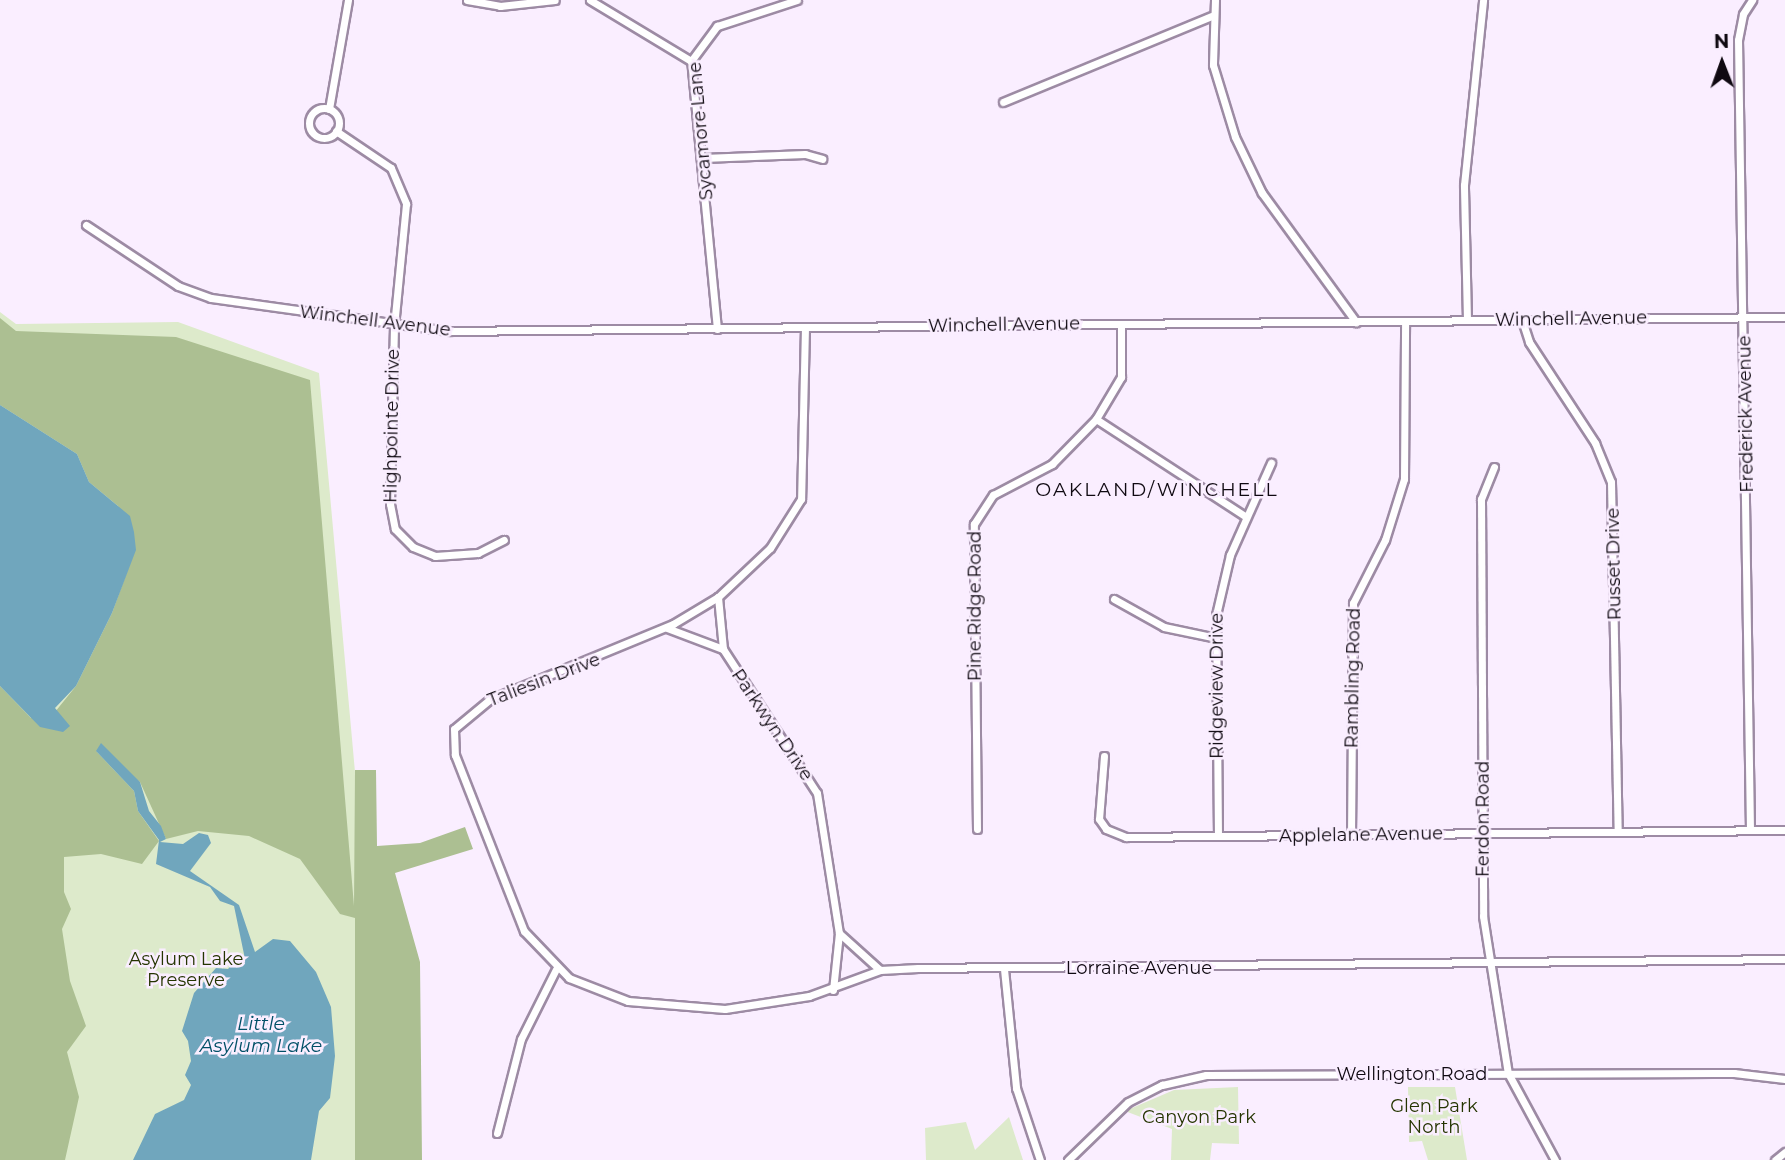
<!DOCTYPE html>
<html>
<head>
<meta charset="utf-8">
<style>
	body { margin:0 }
	#map { position:relative; width:1785px; height:1160px; overflow:hidden; background:#faeeff; font-family:Montserrat,sans-serif }
	div>[style] { position:absolute }
	.green>* { inset:0; background:#ddeacb }
	.forest>* { inset:0; background:#acbf92 }
	.water>* { inset:0; background:#70a6bd }
	.roads { filter:drop-shadow(2px 0 #9d8ba4) drop-shadow(-2px 0 #9d8ba4) drop-shadow(0 2px #9d8ba4) drop-shadow(0 -2px #9d8ba4) }
	.minor>* { height:7px; margin:-3.5px; padding:0 3.5px; transform-origin:3.5px; border-radius:3.5px; background:#fff }
	.minor>.ring { margin:-3.5px; padding:0; box-sizing:content-box; background:none; border:7px solid #fff; border-radius:50% }
	span { translate:-50% -50%; white-space:nowrap; text-align:center; line-height:1.15; -webkit-text-stroke:5px #faeeff; paint-order:stroke }
	.street-label { font-size:18px; color:#0f0911 }
	.park-label { font-size:18px; color:#253501 }
	.neighbourhood-label { font-size:19px; color:#0f0911; letter-spacing:2px }
	.water-label { font-size:19px; color:#004f67; font-style:italic }
	.north { position:absolute; left:1687px; top:28px; width:70px; height:70px; -webkit-text-stroke:5px #faeeff; paint-order:stroke; rotate:359deg; font-size:19px; font-weight:700; line-height:28px; text-align:center; color:#0f0911 }
	.north::after { content:''; display:block; margin:auto; width:24px; height:32px; background:#0f0911; clip-path:polygon(50% 0,100% 100%,50% 72%,0 100%) }
</style>
</head>
<body>
<div id="map">
	<div class="green">
		<i style="clip-path:polygon(0 312px,16px 324px,178px 322px,319px 373px,390px 1160px,0 1160px)"></i>
		<i style="clip-path:polygon(1238px 1087px,1239px 1144px,1212px 1143px,1210px 1160px,1171px 1160px,1172px 1129px,1125px 1111px,1174px 1090px)"></i>
		<i style="clip-path:polygon(1408px 1087px,1455px 1087px,1467px 1160px,1428px 1160px,1422px 1141px,1409px 1142px)"></i>
		<i style="clip-path:polygon(1009px 1117px,1023px 1160px,926px 1160px,925px 1128px,966px 1122px,975px 1150px)"></i>
	</div>
	<div class="forest">
		<i style="clip-path:polygon(0 318px,16px 331px,176px 337px,310px 380px,354px 906px,355px 770px,376px 770px,377px 846px,420px 843px,465px 827px,473px 849px,395px 873px,420px 962px,422px 1160px,355px 1160px,355px 918px,340px 914px,300px 859px,249px 836px,198px 831px,166px 839px,140px 782px,96px 751px,134px 791px,138px 811px,159px 841px,142px 864px,101px 854px,64px 857px,64px 892px,71px 909px,62px 929px,70px 981px,86px 1026px,67px 1052px,79px 1097px,65px 1160px,0 1160px,0 686px,31px 718px,55px 712px,76px 686px,112px 613px,135px 550px,118px 506px,89px 482px,77px 454px,0 405px)"></i>
	</div>
	<div class="water">
		<i style="clip-path:polygon(0 405px,77px 454px,89px 482px,130px 516px,134px 532px,136px 550px,112px 613px,76px 686px,55px 708px,70px 726px,63px 732px,40px 727px,0 686px)"></i>
		<i style="clip-path:polygon(101px 743px,140px 782px,149px 811px,161px 826px,166px 839px,160px 842px,183px 844px,199px 833px,208px 835px,211px 843px,190px 871px,239px 905px,255px 952px,273px 939px,290px 941px,316px 972px,331px 1007px,335px 1056px,330px 1098px,319px 1111px,311px 1160px,133px 1160px,155px 1114px,184px 1100px,191px 1085px,185px 1075px,191px 1061px,188px 1041px,182px 1031px,194px 993px,216px 968px,228px 969px,238px 958px,245px 959px,234px 906px,220px 901px,210px 887px,156px 864px,159px 840px,138px 811px,134px 791px,96px 751px)"></i>
	</div>
	<div class="roads">
		<div class="minor">
			<i style="left:467px;top:0;width:34px;rotate:10deg"></i>
			<i style="left:500px;top:6px;width:55px;rotate:-6.2deg"></i>
			<i style="left:590px;top:0;width:118px;rotate:31.1deg"></i>
			<i style="left:1215px;top:0;width:65px;rotate:91.8deg"></i>
			<i style="left:1213px;top:65px;width:75px;rotate:73deg"></i>
			<i style="left:1235px;top:137px;width:62px;rotate:64.3deg"></i>
			<i style="left:1262px;top:193px;width:160px;rotate:53.9deg"></i>
			<i style="left:1003px;top:102px;width:226px;rotate:-22.4deg"></i>
			<i class="ring" style="left:309px;top:108px;width:23px;height:23px"></i>
			<i style="left:329px;top:109px;width:111px;rotate:-80.1deg"></i>
			<i style="left:336px;top:131px;width:66px;rotate:33.9deg"></i>
			<i style="left:391px;top:168px;width:39px;rotate:67deg"></i>
			<i style="left:406px;top:204px;width:123px;rotate:95.6deg"></i>
			<i style="left:394px;top:326px;width:178px;rotate:91.3deg"></i>
			<i style="left:390px;top:504px;width:25px;rotate:79deg"></i>
			<i style="left:395px;top:529px;width:25px;rotate:45deg"></i>
			<i style="left:413px;top:547px;width:24px;rotate:22deg"></i>
			<i style="left:435px;top:556px;width:43px;rotate:-4deg"></i>
			<i style="left:478px;top:553px;width:29px;rotate:-27deg"></i>
			<i style="left:703px;top:158px;width:102px;rotate:-2.2deg"></i>
			<i style="left:805px;top:154px;width:18px;rotate:16deg"></i>
			<i style="left:86px;top:225px;width:110px;rotate:33.5deg"></i>
			<i style="left:178px;top:286px;width:35px;rotate:20deg"></i>
			<i style="left:211px;top:298px;width:240px;rotate:7.9deg"></i>
			<i style="left:449px;top:331px;width:1336px;rotate:-0.6deg"></i>
			<i style="left:1467px;top:320px;width:135px;rotate:-91.3deg"></i>
			<i style="left:1464px;top:185px;width:186px;rotate:-84.1deg"></i>
			<i style="left:1522px;top:320px;width:23px;rotate:72deg"></i>
			<i style="left:1529px;top:342px;width:121px;rotate:56.8deg"></i>
			<i style="left:1595px;top:443px;width:42px;rotate:67.7deg"></i>
			<i style="left:1611px;top:482px;width:350px;rotate:88.9deg"></i>
			<i style="left:805px;top:327px;width:172px;rotate:91.3deg"></i>
			<i style="left:801px;top:499px;width:58px;rotate:122.3deg"></i>
			<i style="left:770px;top:548px;width:71px;rotate:136.7deg"></i>
			<i style="left:718px;top:597px;width:52px;rotate:149deg"></i>
			<i style="left:673px;top:624px;width:199px;rotate:157.6deg"></i>
			<i style="left:489px;top:700px;width:45px;rotate:140.4deg"></i>
			<i style="left:454px;top:729px;width:26px;rotate:88deg"></i>
			<i style="left:455px;top:755px;width:189px;rotate:68.6deg"></i>
			<i style="left:524px;top:931px;width:65px;rotate:46.2deg"></i>
			<i style="left:569px;top:978px;width:63px;rotate:21.3deg"></i>
			<i style="left:628px;top:1001px;width:97px;rotate:4.7deg"></i>
			<i style="left:725px;top:1009px;width:85px;rotate:-8.8deg"></i>
			<i style="left:809px;top:996px;width:76px;rotate:-20.1deg"></i>
			<i style="left:880px;top:970px;width:38px;rotate:-3deg"></i>
			<i style="left:918px;top:968px;width:867px;rotate:-0.59deg"></i>
			<i style="left:717px;top:329px;width:269px;rotate:-95.5deg"></i>
			<i style="left:691px;top:61px;width:44px;rotate:-53.4deg"></i>
			<i style="left:717px;top:26px;width:84px;rotate:-18deg"></i>
			<i style="left:1096px;top:419px;width:178px;rotate:33.1deg"></i>
			<i style="left:1494px;top:467px;width:35px;rotate:112deg"></i>
			<i style="left:1481px;top:499px;width:417px;rotate:89.7deg"></i>
			<i style="left:1483px;top:916px;width:159px;rotate:81deg"></i>
			<i style="left:1508px;top:1073px;width:99px;rotate:61.6deg"></i>
			<i style="left:718px;top:597px;width:52px;rotate:84.5deg"></i>
			<i style="left:723px;top:649px;width:172px;rotate:56.9deg"></i>
			<i style="left:817px;top:793px;width:142px;rotate:81.1deg"></i>
			<i style="left:839px;top:933px;width:55px;rotate:42.1deg"></i>
			<i style="left:1114px;top:599px;width:57px;rotate:29.2deg"></i>
			<i style="left:1164px;top:627px;width:53px;rotate:11.9deg"></i>
			<i style="left:667px;top:628px;width:60px;rotate:20.6deg"></i>
			<i style="left:1104px;top:756px;width:63px;rotate:94.5deg"></i>
			<i style="left:1099px;top:819px;width:12px;rotate:55deg"></i>
			<i style="left:1106px;top:829px;width:22px;rotate:22deg"></i>
			<i style="left:1126px;top:837px;width:659px;rotate:-0.61deg"></i>
			<i style="left:977px;top:829px;width:305px;rotate:-90.6deg"></i>
			<i style="left:974px;top:524px;width:35px;rotate:-57deg"></i>
			<i style="left:993px;top:495px;width:67px;rotate:-27.7deg"></i>
			<i style="left:1052px;top:464px;width:63px;rotate:-45.6deg"></i>
			<i style="left:1096px;top:419px;width:49px;rotate:-59.2deg"></i>
			<i style="left:1121px;top:377px;width:53px;rotate:-90deg"></i>
			<i style="left:1750px;top:830px;width:790px;rotate:-90.87deg"></i>
			<i style="left:1738px;top:40px;width:26px;rotate:-79deg"></i>
			<i style="left:1743px;top:14px;width:17px;rotate:-57deg"></i>
			<i style="left:1351px;top:835px;width:232px;rotate:-89.5deg"></i>
			<i style="left:1353px;top:603px;width:71px;rotate:-63.1deg"></i>
			<i style="left:1385px;top:540px;width:64px;rotate:-72.7deg"></i>
			<i style="left:1404px;top:479px;width:158px;rotate:-89.6deg"></i>
			<i style="left:1218px;top:836px;width:221px;rotate:-90.5deg"></i>
			<i style="left:1216px;top:615px;width:62px;rotate:-76.9deg"></i>
			<i style="left:1230px;top:555px;width:101px;rotate:-66deg"></i>
			<i style="left:1004px;top:969px;width:120px;rotate:84.2deg"></i>
			<i style="left:1016px;top:1088px;width:76px;rotate:71.6deg"></i>
			<i style="left:833px;top:990px;width:57px;rotate:-84deg"></i>
			<i style="left:497px;top:1133px;width:97px;rotate:-75.7deg"></i>
			<i style="left:521px;top:1039px;width:78px;rotate:-63.4deg"></i>
			<i style="left:1068px;top:1160px;width:83px;rotate:-44deg"></i>
			<i style="left:1128px;top:1102px;width:38px;rotate:-27deg"></i>
			<i style="left:1162px;top:1085px;width:45px;rotate:-12.8deg"></i>
			<i style="left:1206px;top:1075px;width:528px;rotate:-0.22deg"></i>
			<i style="left:1734px;top:1073px;width:51px;rotate:6.7deg"></i>
			<i style="left:1775px;top:1160px;width:13px;rotate:-39deg"></i>
		</div>
	</div>
	<div class="street-label">
		<span style="left:701px;top:131px;rotate:-95deg">Sycamore Lane</span>
		<span style="left:1571px;top:319px;rotate:-1deg">Winchell Avenue</span>
		<span style="left:375px;top:321px;rotate:7deg">Winchell Avenue</span>
		<span style="left:1004px;top:325px;rotate:-1deg">Winchell Avenue</span>
		<span style="left:1746px;top:414px;rotate:-91deg">Frederick Avenue</span>
		<span style="left:392px;top:426px;rotate:-89deg">Highpointe Drive</span>
		<span style="left:1614px;top:564px;rotate:-91deg">Russet Drive</span>
		<span style="left:975px;top:606px;rotate:-90deg">Pine Ridge Road</span>
		<span style="left:1353px;top:678px;rotate:-89deg">Rambling Road</span>
		<span style="left:544px;top:680px;rotate:-21deg">Taliesin Drive</span>
		<span style="left:1217px;top:686px;rotate:-90deg">Ridgeview Drive</span>
		<span style="left:772px;top:725px;rotate:56deg">Parkwyn Drive</span>
		<span style="left:1483px;top:819px;rotate:-90deg">Ferdon Road</span>
		<span style="left:1361px;top:835px;rotate:-1deg">Applelane Avenue</span>
		<span style="left:1139px;top:968px">Lorraine Avenue</span>
		<span style="left:1412px;top:1074px">Wellington Road</span>
	</div>
	<div class="park-label">
		<span style="left:186px;top:970px">Asylum Lake<br>Preserve</span>
		<span style="left:1434px;top:1117px">Glen Park<br>North</span>
		<span style="left:1199px;top:1117px">Canyon Park</span>
	</div>
	<div class="neighbourhood-label">
		<span style="left:1157px;top:490px">OAKLAND/WINCHELL</span>
	</div>
	<div class="water-label">
		<span style="left:261px;top:1035px">Little<br>Asylum Lake</span>
	</div>
	<div class="north">N</div>
</div>
</body>
</html>
